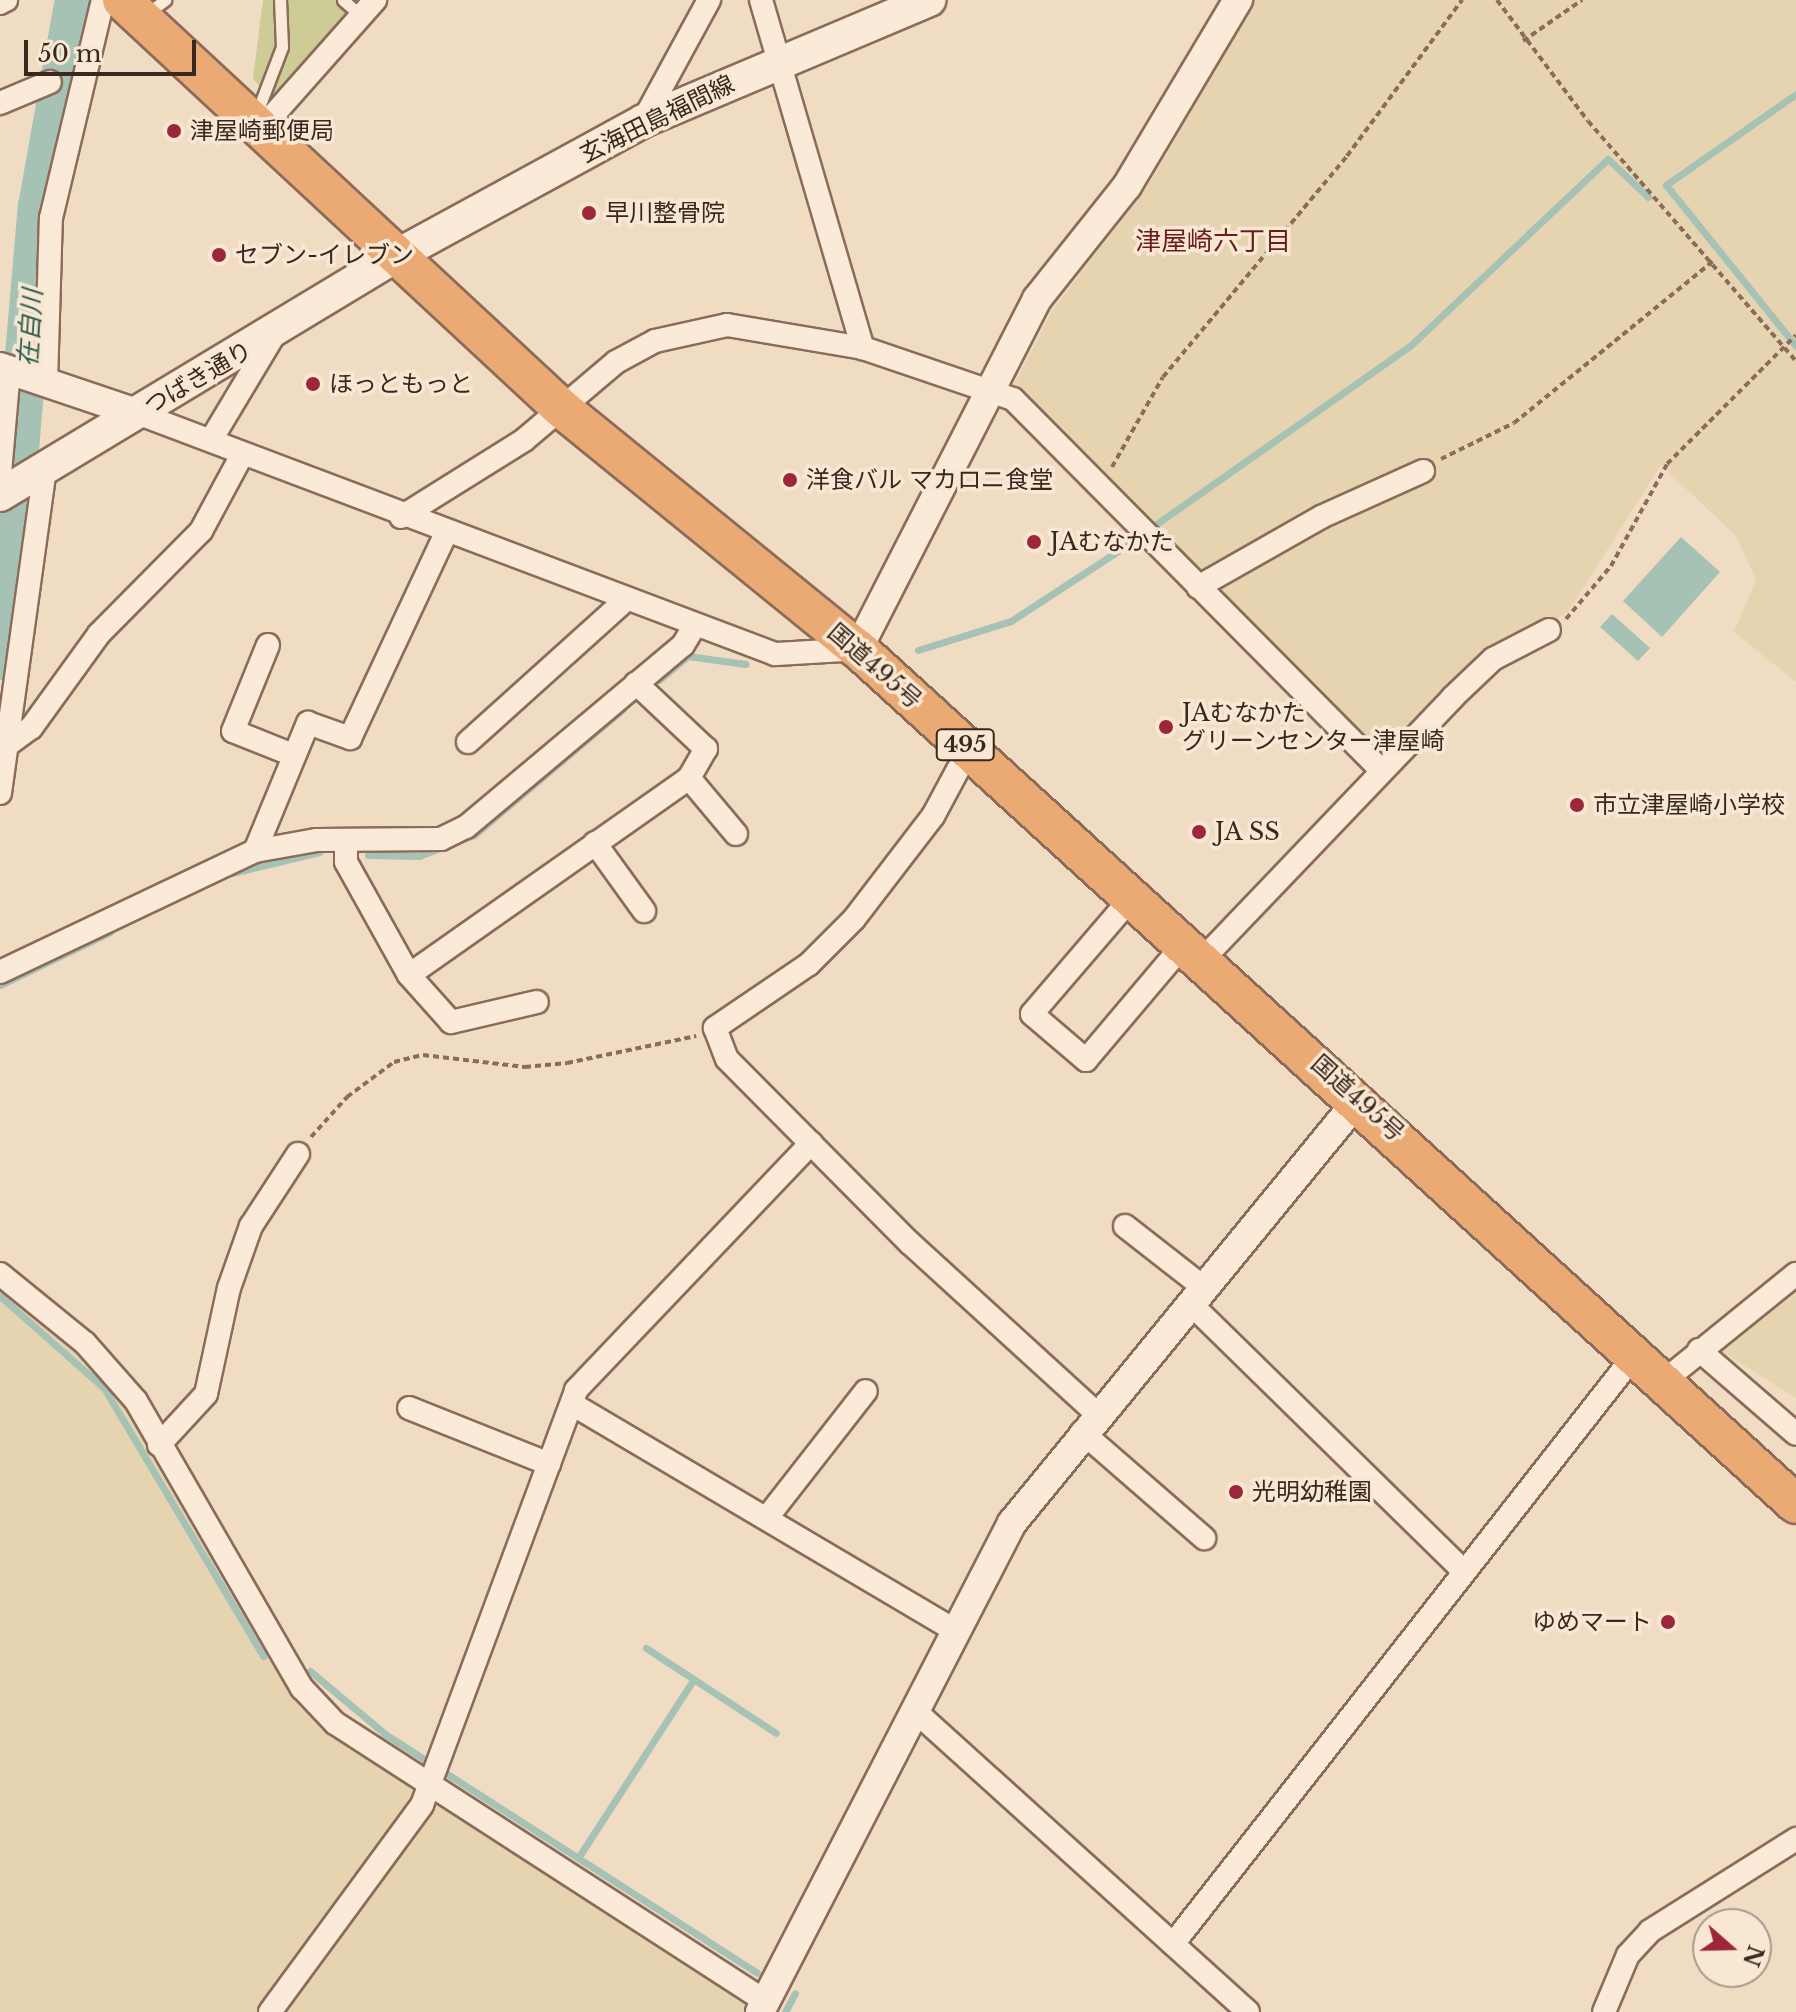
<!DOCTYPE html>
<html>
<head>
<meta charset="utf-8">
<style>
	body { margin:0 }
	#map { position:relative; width:1796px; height:2012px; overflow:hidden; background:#f0dbc3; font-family:"Libre Baskerville","Noto Sans JP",serif }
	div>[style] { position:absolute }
	.farmland>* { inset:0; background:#e6d4b0 }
	.green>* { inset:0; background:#cecc96 }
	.water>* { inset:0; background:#a5c2b5 }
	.stream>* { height:7px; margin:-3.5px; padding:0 3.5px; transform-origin:3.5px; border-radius:3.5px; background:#a5c2b5 }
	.river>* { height:42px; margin:-21px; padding:0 21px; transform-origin:21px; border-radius:21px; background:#a5c2b5 }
	.path>* { height:4px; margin-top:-2px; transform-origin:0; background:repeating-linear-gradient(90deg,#8b6b59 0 6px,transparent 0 10px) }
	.roads { filter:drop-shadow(2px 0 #8b6b59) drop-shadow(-2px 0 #8b6b59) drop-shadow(0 2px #8b6b59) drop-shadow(0 -2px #8b6b59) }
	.service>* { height:11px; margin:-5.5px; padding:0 5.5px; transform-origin:5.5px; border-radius:5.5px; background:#faead7 }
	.minor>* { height:22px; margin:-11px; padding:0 11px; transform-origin:11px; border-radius:11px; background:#faead7 }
	.tertiary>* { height:28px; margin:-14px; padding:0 14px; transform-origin:14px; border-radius:14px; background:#faead7 }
	.secondary>* { height:32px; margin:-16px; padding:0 16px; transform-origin:16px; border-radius:16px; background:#faead7 }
	.trunk>* { height:38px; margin:-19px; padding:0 19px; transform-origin:19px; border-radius:19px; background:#ebaa74 }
	.dots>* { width:22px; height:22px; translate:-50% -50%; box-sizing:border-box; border:4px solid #f7e7d3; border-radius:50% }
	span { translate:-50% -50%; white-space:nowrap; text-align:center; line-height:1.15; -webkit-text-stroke:7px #f7e7d3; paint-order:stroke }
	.shield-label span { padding:2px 6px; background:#f7e7d3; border:2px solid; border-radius:6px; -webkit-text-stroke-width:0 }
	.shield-label { font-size:22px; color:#3a271e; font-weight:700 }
	.street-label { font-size:24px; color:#3a271e }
	.poi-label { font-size:24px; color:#3a271e }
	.left { translate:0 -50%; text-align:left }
	.right { translate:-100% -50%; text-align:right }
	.neighbourhood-label { font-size:26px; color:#681f1b }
	.water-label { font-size:26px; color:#2c5a50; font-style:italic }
	.north { position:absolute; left:1692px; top:1908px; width:80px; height:80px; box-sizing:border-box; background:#f7e7d3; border:2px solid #ab9a8b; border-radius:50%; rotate:110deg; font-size:22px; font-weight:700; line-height:32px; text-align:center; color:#3a271e }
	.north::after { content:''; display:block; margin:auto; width:28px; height:36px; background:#9c263a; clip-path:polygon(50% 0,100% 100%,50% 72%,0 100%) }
	.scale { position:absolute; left:24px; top:40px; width:172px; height:36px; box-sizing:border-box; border:4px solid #3a271e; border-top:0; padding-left:10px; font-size:24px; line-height:28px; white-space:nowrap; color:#3a271e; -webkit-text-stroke:6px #f7e7d3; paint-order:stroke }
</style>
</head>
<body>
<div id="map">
	<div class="farmland">
		<i style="clip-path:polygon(1256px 0,1796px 0,1796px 682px,1734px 632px,1756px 580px,1736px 536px,1661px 465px,1568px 612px,1487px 657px,1383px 760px,1014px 385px,1052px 311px,1147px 187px)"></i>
		<i style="clip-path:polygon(1796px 1284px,1796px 1398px,1713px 1346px)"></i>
		<i style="clip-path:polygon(0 1288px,79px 1352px,129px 1411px,282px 1679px,329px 1728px,418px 1788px,262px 2012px,0 2012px)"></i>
		<i style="clip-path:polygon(442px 1804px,743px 2000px,745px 2012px,278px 2012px,426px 1810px)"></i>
	</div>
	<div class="green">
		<i style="clip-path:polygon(263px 0,367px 0,274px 101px,253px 79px)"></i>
	</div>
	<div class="water">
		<i style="clip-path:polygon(1681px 537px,1720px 572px,1662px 637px,1623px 601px)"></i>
		<i style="clip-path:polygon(1612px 614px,1650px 648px,1638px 661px,1600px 627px)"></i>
	</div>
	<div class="stream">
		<i style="left:1796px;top:94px;width:159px;rotate:145deg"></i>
		<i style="left:1666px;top:185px;width:207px;rotate:51.1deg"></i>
		<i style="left:1155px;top:525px;width:312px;rotate:-35.1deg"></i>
		<i style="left:1410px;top:346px;width:272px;rotate:-43.4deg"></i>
		<i style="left:1608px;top:159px;width:55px;rotate:43.5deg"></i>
		<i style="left:918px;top:650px;width:97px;rotate:-17.3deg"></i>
		<i style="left:1011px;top:621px;width:148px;rotate:-33.2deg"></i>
		<i style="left:659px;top:680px;width:38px;rotate:-40deg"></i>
		<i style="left:688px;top:656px;width:58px;rotate:8deg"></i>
		<i style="left:368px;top:855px;width:51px;rotate:1.1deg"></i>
		<i style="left:419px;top:856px;width:59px;rotate:-20.9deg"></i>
		<i style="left:474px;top:835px;width:195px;rotate:-40.2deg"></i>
		<i style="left:232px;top:873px;width:90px;rotate:-13.4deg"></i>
		<i style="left:0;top:985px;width:122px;rotate:-25.7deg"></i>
		<i style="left:0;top:1296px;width:139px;rotate:41.5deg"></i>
		<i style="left:104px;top:1388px;width:312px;rotate:59.3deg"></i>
		<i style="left:646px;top:1648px;width:155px;rotate:33.2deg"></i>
		<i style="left:310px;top:1671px;width:98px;rotate:40deg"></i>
		<i style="left:385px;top:1734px;width:442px;rotate:32.7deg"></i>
		<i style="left:578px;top:1858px;width:213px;rotate:-57.1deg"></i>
		<i style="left:785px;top:2012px;width:21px;rotate:-62deg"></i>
	</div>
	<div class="river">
		<i style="left:0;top:659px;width:454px;rotate:-85.1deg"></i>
		<i style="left:39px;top:207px;width:210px;rotate:-79.9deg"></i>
	</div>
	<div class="path">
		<i style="left:1497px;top:0;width:151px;rotate:53.1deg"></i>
		<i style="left:1588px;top:121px;width:318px;rotate:49.1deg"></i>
		<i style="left:1523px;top:41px;width:72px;rotate:-34.8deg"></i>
		<i style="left:1441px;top:459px;width:81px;rotate:-26.3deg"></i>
		<i style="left:1514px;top:423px;width:257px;rotate:-39.1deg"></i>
		<i style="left:1112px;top:467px;width:103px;rotate:-60.5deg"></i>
		<i style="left:1163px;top:377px;width:288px;rotate:-50.2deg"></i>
		<i style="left:1347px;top:156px;width:194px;rotate:-53.6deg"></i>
		<i style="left:1566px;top:619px;width:70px;rotate:-49.7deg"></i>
		<i style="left:1611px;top:566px;width:116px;rotate:-61.2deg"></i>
		<i style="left:1667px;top:464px;width:182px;rotate:-45deg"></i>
		<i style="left:311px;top:1137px;width:54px;rotate:-48deg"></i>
		<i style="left:347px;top:1097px;width:59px;rotate:-36.7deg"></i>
		<i style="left:394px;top:1062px;width:30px;rotate:-14deg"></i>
		<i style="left:423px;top:1055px;width:103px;rotate:6.7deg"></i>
		<i style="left:525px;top:1067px;width:42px;rotate:-5.4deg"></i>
		<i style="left:567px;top:1063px;width:132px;rotate:-11.8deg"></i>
	</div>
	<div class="roads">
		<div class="service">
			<i style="left:343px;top:0;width:23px;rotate:41deg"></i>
			<i style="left:146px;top:14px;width:24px;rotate:-36deg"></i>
			<i style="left:256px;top:115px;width:73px;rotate:-69.1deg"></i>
			<i style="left:282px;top:47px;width:47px;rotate:-92.4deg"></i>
		</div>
		<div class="minor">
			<i style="left:761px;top:0;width:363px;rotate:73.7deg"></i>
			<i style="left:0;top:3px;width:7px;rotate:-27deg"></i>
			<i style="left:0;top:103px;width:54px;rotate:-22.8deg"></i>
			<i style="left:643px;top:121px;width:138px;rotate:-61.4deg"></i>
			<i style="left:260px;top:130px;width:174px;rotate:-48.5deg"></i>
			<i style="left:46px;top:383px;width:165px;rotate:-88.3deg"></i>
			<i style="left:51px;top:218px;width:224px;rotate:-76.6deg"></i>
			<i style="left:137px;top:413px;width:682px;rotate:20.69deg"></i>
			<i style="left:775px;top:654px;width:83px;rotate:-3.4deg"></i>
			<i style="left:211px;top:440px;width:125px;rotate:-59.1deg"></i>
			<i style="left:0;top:473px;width:102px;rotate:-85deg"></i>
			<i style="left:401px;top:517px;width:145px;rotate:-32deg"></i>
			<i style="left:524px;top:440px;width:121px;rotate:-40.3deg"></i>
			<i style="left:616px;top:362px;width:44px;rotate:-28.3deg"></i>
			<i style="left:655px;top:341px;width:74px;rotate:-12.5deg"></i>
			<i style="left:727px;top:325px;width:138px;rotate:9.6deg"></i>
			<i style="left:863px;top:348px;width:158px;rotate:18.8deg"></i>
			<i style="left:1013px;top:399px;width:523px;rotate:45.23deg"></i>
			<i style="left:1198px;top:587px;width:142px;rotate:-29.6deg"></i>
			<i style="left:1321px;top:517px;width:112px;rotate:-24.3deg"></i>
			<i style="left:268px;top:645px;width:93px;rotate:112.1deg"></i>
			<i style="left:233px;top:731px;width:65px;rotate:21.8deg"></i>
			<i style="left:468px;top:742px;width:214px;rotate:-42deg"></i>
			<i style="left:10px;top:743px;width:26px;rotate:-36deg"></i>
			<i style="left:31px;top:728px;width:116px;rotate:-54.1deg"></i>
			<i style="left:99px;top:634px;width:145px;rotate:-45.3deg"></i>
			<i style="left:201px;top:531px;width:86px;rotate:-61.7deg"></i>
			<i style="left:969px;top:749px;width:76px;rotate:118.2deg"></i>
			<i style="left:933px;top:816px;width:130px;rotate:127.5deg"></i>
			<i style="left:854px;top:919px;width:64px;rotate:135deg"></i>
			<i style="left:809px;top:964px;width:114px;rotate:145.8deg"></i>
			<i style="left:715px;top:1028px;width:33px;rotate:69deg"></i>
			<i style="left:727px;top:1059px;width:260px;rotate:45.2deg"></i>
			<i style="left:910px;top:1243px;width:252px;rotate:42.4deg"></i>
			<i style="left:689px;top:778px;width:73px;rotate:50deg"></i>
			<i style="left:0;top:793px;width:327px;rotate:-82.1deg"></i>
			<i style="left:346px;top:840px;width:22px;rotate:90deg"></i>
			<i style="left:346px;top:862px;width:129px;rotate:60.9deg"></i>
			<i style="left:409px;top:975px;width:63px;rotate:48.2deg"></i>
			<i style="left:451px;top:1022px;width:88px;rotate:-13.1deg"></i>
			<i style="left:595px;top:843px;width:84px;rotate:54.2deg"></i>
			<i style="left:255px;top:851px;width:139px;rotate:-67.5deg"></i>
			<i style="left:308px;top:723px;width:45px;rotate:19.7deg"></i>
			<i style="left:350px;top:738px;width:226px;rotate:-64.9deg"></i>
			<i style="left:1133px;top:896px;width:155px;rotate:130.6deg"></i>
			<i style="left:1032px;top:1014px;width:71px;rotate:40.4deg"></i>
			<i style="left:1086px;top:1060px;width:153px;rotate:-49.8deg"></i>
			<i style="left:1203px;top:959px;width:361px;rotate:-46.3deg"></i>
			<i style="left:1452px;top:698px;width:57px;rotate:-43.6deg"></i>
			<i style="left:1493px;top:659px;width:63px;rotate:-27.4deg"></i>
			<i style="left:0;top:972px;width:282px;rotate:-25.4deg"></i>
			<i style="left:255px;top:851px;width:63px;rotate:-10.1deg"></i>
			<i style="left:317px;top:840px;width:124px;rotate:-0.5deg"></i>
			<i style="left:441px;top:839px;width:28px;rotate:-26deg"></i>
			<i style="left:466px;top:827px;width:283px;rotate:-40deg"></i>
			<i style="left:683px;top:645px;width:21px;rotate:-59deg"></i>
			<i style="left:409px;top:975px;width:342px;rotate:-35.1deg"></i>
			<i style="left:689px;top:778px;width:34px;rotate:-60deg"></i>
			<i style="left:706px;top:749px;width:96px;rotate:-136.7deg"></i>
			<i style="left:1125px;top:1226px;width:99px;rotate:38deg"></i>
			<i style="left:0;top:1274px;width:109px;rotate:39.1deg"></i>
			<i style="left:85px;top:1343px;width:77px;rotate:48.7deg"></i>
			<i style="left:136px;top:1401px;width:332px;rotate:60deg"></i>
			<i style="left:302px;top:1688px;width:48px;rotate:46.7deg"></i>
			<i style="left:335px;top:1723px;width:512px;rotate:32.88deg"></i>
			<i style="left:1190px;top:1303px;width:380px;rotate:44.4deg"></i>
			<i style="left:1699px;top:1350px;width:128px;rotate:40.9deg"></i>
			<i style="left:1665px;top:1380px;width:169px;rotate:-39deg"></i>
			<i style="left:572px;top:1404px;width:444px;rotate:30.6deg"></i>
			<i style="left:409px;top:1408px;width:151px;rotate:21.8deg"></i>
			<i style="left:1082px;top:1432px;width:162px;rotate:41deg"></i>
			<i style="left:159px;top:1445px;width:69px;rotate:-47.3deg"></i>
			<i style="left:206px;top:1394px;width:108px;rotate:-77.8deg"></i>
			<i style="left:229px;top:1288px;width:66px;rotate:-70.5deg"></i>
			<i style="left:251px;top:1226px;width:86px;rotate:-56.9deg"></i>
			<i style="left:769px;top:1515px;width:157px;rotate:-52deg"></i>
			<i style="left:914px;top:1710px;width:450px;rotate:42.1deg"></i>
			<i style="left:1173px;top:1944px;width:752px;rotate:-51.91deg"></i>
			<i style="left:270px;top:2012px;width:257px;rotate:-53.7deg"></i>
			<i style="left:422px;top:1805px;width:443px;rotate:-69.6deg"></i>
			<i style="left:576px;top:1390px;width:341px;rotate:-46.4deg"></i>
			<i style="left:1604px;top:2012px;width:62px;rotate:-67.2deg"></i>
			<i style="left:1628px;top:1955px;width:33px;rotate:-47deg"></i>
			<i style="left:1650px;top:1931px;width:173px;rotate:-32.2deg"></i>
		</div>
		<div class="tertiary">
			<i style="left:0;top:367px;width:145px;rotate:18.6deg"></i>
			<i style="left:858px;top:649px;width:393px;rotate:-62.9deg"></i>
			<i style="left:1037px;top:299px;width:144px;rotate:-51.5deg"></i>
			<i style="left:1127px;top:186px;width:217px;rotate:-59.2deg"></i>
			<i style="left:760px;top:2012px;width:550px;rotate:-62.74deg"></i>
			<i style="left:1012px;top:1523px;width:548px;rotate:-50.7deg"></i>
		</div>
		<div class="secondary">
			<i style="left:0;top:495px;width:460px;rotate:-31.1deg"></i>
			<i style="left:394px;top:257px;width:284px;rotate:-28.6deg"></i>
			<i style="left:643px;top:121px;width:311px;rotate:-22.9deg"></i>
		</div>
		<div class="trunk">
			<i style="left:122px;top:0;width:599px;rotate:42.9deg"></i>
			<i style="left:561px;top:408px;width:382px;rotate:39.1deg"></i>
			<i style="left:858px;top:649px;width:1269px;rotate:42.35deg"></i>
		</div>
	</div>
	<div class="dots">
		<i style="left:174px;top:131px;background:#9c263a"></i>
		<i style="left:589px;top:213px;background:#9c263a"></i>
		<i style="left:219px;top:255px;background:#9c263a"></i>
		<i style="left:313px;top:384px;background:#9c263a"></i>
		<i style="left:790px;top:480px;background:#9c263a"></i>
		<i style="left:1034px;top:542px;background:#9c263a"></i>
		<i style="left:1166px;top:727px;background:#9c263a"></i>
		<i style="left:1577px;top:805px;background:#9c263a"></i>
		<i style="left:1199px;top:832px;background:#9c263a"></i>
		<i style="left:1236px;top:1492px;background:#9c263a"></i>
		<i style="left:1668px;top:1622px;background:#9c263a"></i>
	</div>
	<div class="shield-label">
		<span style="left:965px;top:745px">495</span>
	</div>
	<div class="street-label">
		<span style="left:657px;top:119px;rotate:-26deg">玄海田島福間線</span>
		<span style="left:198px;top:378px;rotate:-30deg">つばき通り</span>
		<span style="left:875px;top:666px;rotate:41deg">国道495号</span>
		<span style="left:1358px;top:1098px;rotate:42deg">国道495号</span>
	</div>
	<div class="poi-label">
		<span class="left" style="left:190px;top:131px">津屋崎郵便局</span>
		<span class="left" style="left:605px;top:213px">早川整骨院</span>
		<span class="left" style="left:235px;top:255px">セブン-イレブン</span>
		<span class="left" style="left:329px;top:384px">ほっともっと</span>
		<span class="left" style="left:806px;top:480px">洋食バル マカロニ食堂</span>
		<span class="left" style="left:1050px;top:542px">JAむなかた</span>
		<span class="left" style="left:1182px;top:727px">JAむなかた<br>グリーンセンター津屋崎</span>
		<span class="left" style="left:1593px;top:805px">市立津屋崎小学校</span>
		<span class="left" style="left:1215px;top:832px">JA SS</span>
		<span class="left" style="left:1252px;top:1492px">光明幼稚園</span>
		<span class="right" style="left:1652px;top:1622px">ゆめマート</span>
	</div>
	<div class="neighbourhood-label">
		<span style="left:1213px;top:242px">津屋崎六丁目</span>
	</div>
	<div class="water-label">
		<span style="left:31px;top:328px;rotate:-86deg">在自川</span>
	</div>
	<div class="north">N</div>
	<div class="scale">50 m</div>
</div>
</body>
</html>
